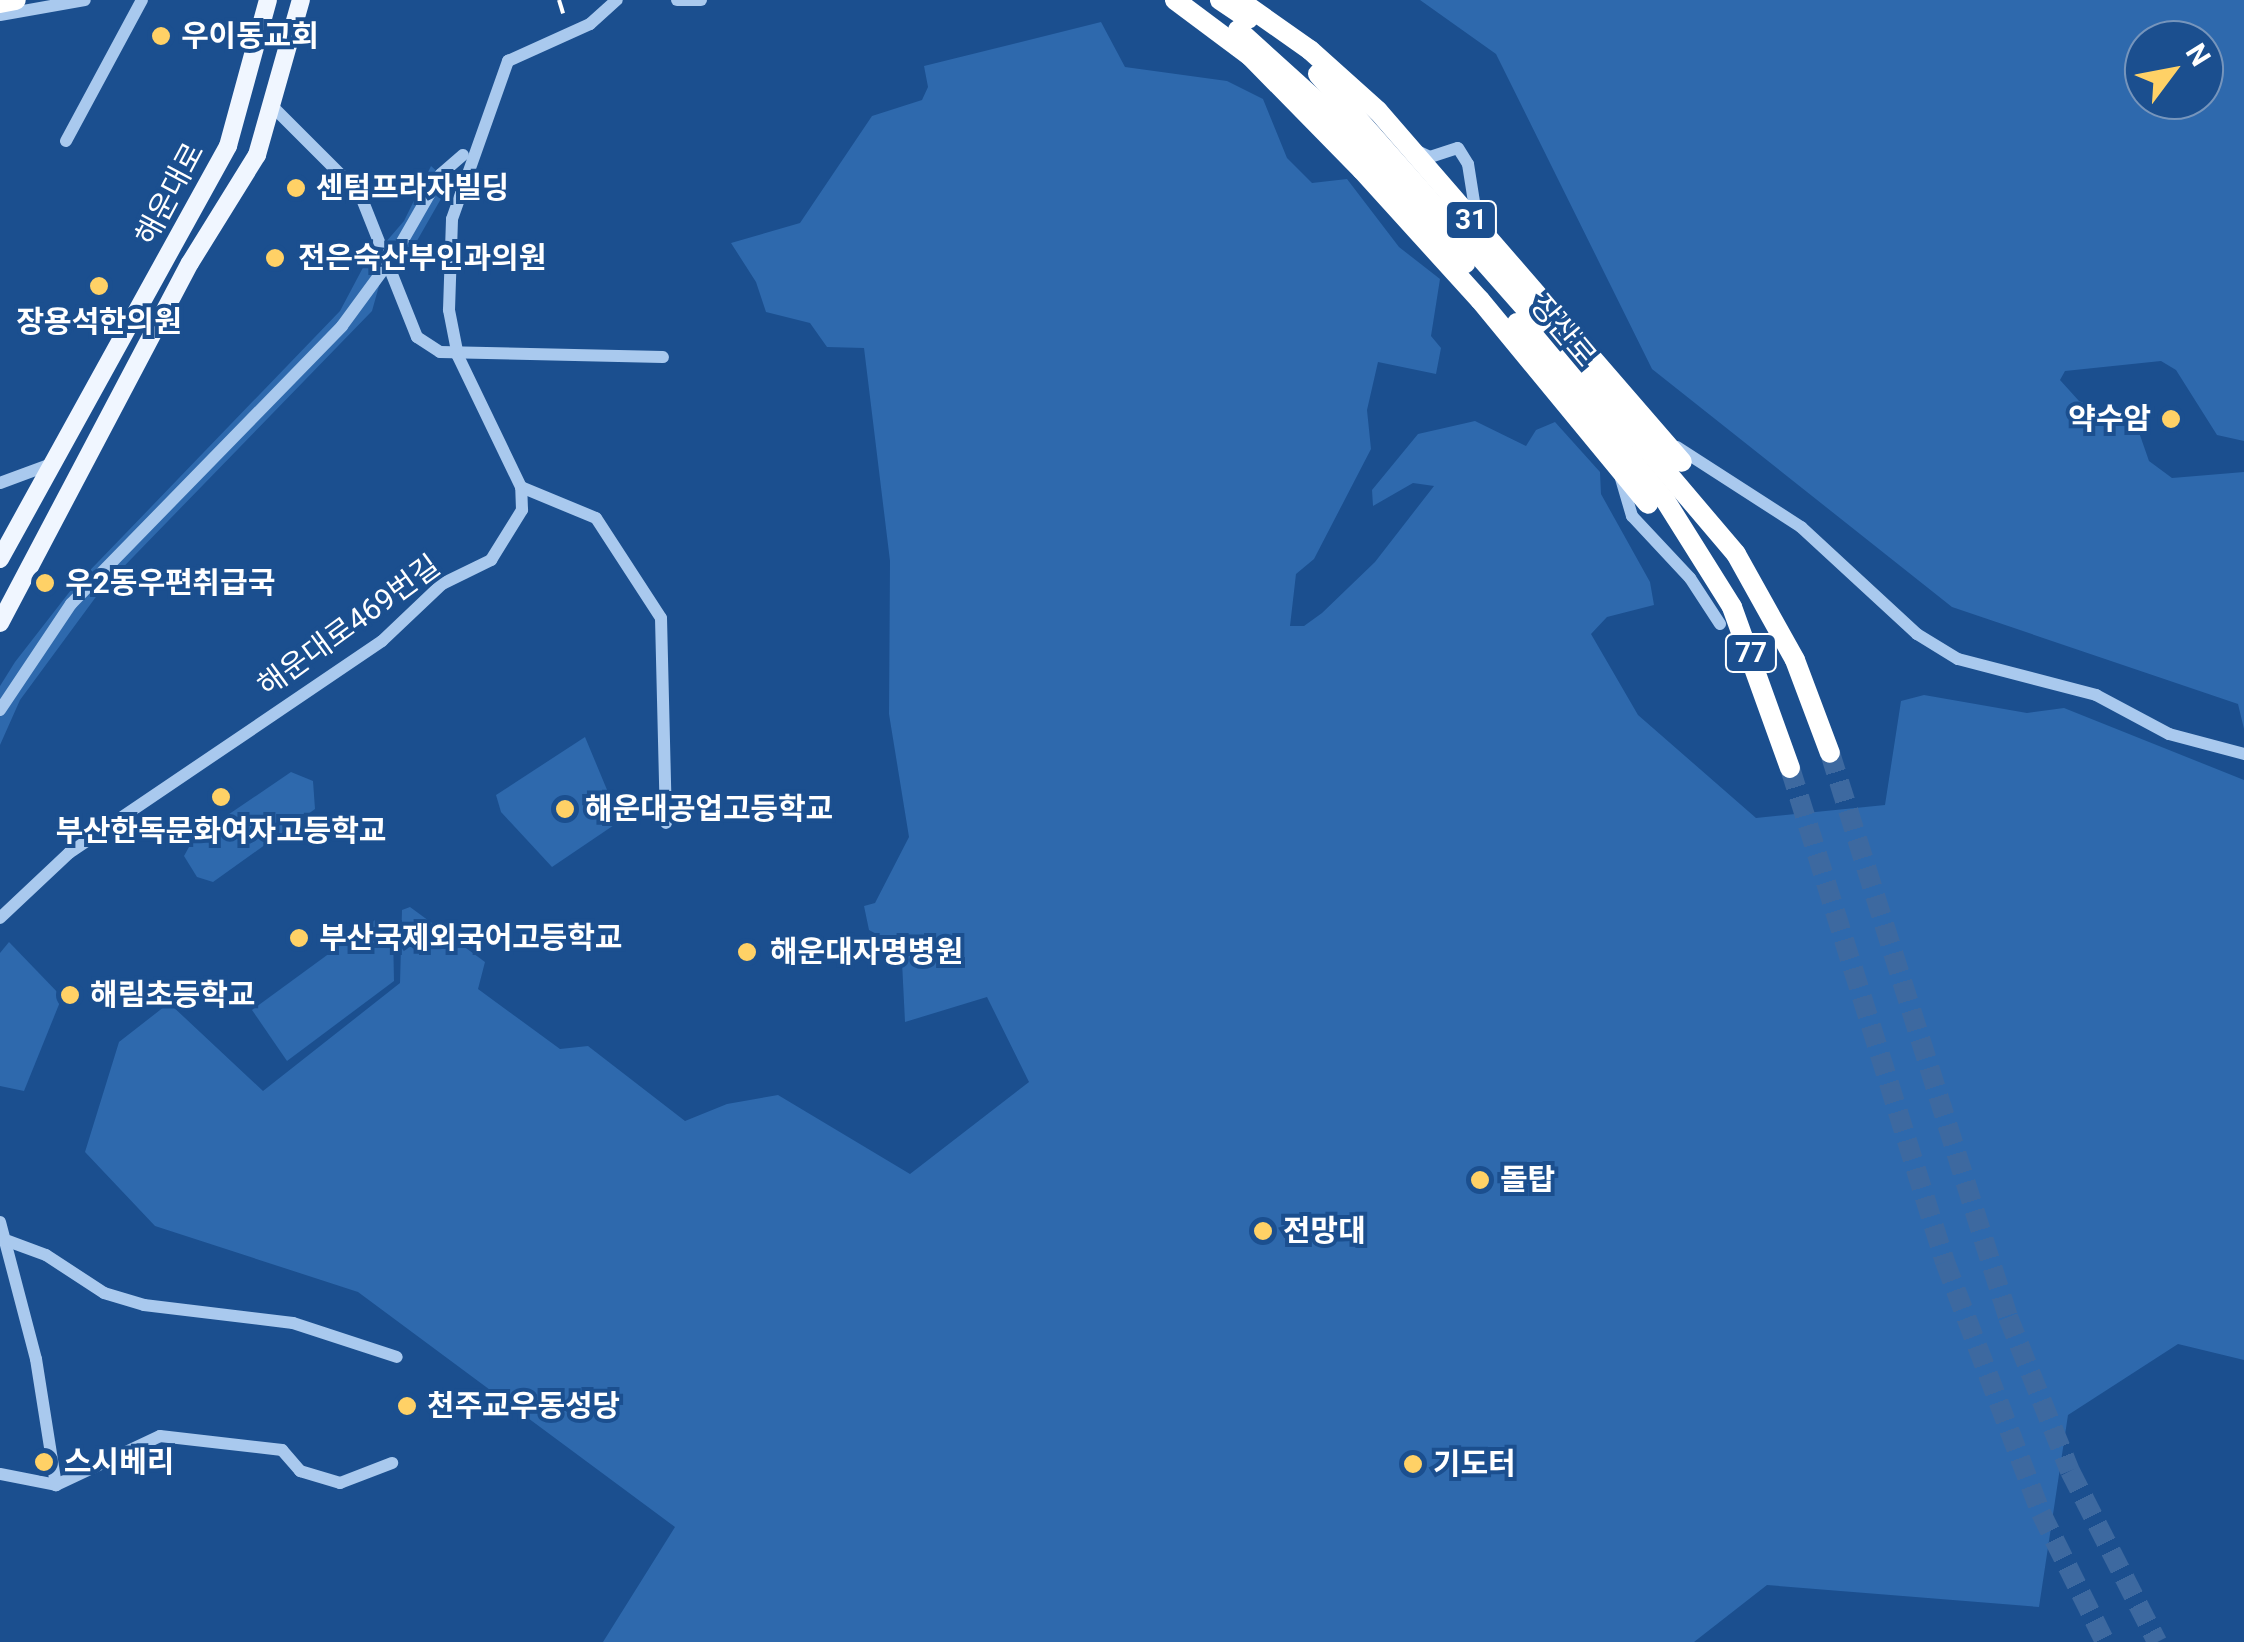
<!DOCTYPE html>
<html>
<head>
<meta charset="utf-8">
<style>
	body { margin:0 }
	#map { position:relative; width:2244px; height:1642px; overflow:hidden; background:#1b4f8f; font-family:Roboto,"Noto Sans KR",sans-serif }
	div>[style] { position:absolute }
	.green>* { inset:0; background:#2e69ad }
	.highway-tunnel>* { height:20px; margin-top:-10px; transform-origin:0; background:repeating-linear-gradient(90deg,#3d69a0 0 20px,transparent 0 30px) }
	.minor>* { height:12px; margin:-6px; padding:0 6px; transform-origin:6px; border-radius:6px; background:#a9c9ee }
	.major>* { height:18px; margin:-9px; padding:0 9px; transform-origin:9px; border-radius:9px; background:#f0f6ff }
	.highway>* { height:20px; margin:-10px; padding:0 10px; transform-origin:10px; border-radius:10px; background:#fff }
	.rail>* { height:4px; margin-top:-2px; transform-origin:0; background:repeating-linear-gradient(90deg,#fff 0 18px,transparent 0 26px) }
	.highway-bridge>* { height:20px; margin:-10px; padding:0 10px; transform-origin:10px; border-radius:10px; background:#fff }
	.dots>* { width:28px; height:28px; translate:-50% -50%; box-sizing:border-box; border:5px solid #1b4f8f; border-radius:50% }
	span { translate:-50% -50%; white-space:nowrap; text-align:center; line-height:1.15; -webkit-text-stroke:8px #1b4f8f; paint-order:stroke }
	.shield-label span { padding:2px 8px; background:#1b4f8f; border:2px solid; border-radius:8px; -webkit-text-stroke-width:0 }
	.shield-label { font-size:28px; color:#fff; font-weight:700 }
	.poi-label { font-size:30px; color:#fff; font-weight:700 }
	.left { translate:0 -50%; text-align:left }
	.right { translate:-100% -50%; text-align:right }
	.street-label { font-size:30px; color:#fff }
	.north { position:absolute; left:2124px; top:20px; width:100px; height:100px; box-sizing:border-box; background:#1b4f8f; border:2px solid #7695bc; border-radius:50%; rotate:58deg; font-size:28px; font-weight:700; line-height:40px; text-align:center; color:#fff }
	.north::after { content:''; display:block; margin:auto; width:35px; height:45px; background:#ffd166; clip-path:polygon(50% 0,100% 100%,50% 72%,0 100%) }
</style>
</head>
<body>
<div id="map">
	<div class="green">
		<i style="clip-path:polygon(evenodd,1420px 0,2244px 0,2244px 441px,2217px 435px,2176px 370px,2161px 361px,2065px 371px,2060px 380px,2079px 401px,2117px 419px,2134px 418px,2149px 461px,2172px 478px,2244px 472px,2244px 729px,2238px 704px,1952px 607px,1652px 369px,1496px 54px,1420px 0,2144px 40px,2204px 40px,2204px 100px,2144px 100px,2144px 40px)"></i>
		<i style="clip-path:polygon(1101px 22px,1125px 67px,1227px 81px,1263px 99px,1287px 158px,1312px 183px,1347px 179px,1399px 247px,1440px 279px,1431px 336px,1441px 348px,1436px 374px,1378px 362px,1367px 410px,1371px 449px,1314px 559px,1296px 574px,1290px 626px,1304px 626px,1322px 613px,1375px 562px,1434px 486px,1413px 483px,1373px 506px,1372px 490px,1418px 434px,1475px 421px,1526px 446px,1536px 430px,1555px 422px,1600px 472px,1601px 494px,1650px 582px,1654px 605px,1607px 617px,1591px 634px,1638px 715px,1756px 818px,1885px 805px,1901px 701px,1924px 695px,2027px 713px,2064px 708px,2244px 780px,2244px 1360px,2178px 1344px,2068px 1415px,2039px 1607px,1767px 1585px,1694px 1642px,603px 1642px,675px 1527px,358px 1292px,155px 1226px,85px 1152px,119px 1042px,169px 1003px,263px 1091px,400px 983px,402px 910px,410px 907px,485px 962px,478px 989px,560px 1049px,588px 1046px,685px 1121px,727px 1104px,778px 1095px,910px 1174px,1029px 1082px,987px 997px,905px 1022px,902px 962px,886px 939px,869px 930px,864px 906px,875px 903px,909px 837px,889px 714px,890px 561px,864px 348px,827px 347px,810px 323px,766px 312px,756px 282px,731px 243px,800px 223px,872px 116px,922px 100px,928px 87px,924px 66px)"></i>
		<i style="clip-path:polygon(431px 166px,450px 183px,398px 274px,385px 243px,404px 221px)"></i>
		<i style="clip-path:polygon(367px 260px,379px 286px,372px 311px,101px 590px,20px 700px,0 745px,0 686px,15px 662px,71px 590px,340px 311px)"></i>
		<i style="clip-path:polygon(585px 737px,620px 821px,552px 867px,501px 812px,496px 795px)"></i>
		<i style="clip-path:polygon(291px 772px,313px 781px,315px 809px,213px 882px,197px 877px,184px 856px,194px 838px)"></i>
		<i style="clip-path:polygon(375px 920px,387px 920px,393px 933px,394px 981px,287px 1061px,252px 1010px)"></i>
		<i style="clip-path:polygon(9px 942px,62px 997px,24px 1091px,0 1086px,0 953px)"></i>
	</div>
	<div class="highway-tunnel">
		<i style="left:1830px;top:753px;width:591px;rotate:72.48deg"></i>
		<i style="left:2008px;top:1317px;width:166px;rotate:68.1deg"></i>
		<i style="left:2070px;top:1471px;width:192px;rotate:63deg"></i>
		<i style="left:1790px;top:768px;width:518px;rotate:72.58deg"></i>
		<i style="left:1945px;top:1262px;width:269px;rotate:69.1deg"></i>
		<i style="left:2041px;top:1513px;width:144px;rotate:63.6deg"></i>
	</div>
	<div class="minor">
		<i style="left:677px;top:0;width:24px"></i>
		<i style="left:0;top:15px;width:86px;rotate:-10deg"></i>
		<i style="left:274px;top:108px;width:122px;rotate:45deg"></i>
		<i style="left:360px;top:194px;width:154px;rotate:68.3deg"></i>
		<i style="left:417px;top:337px;width:27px;rotate:33deg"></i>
		<i style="left:440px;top:352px;width:223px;rotate:1.3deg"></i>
		<i style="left:66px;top:141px;width:160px;rotate:-61.7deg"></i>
		<i style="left:1417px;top:151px;width:14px;rotate:25deg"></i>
		<i style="left:1430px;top:157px;width:29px;rotate:-18deg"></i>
		<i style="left:1458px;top:148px;width:19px;rotate:58deg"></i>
		<i style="left:1468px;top:164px;width:58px;rotate:81deg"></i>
		<i style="left:391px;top:261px;width:100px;rotate:-60.1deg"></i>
		<i style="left:441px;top:174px;width:29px;rotate:-41deg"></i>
		<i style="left:1677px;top:447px;width:148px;rotate:32.8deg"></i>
		<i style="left:1801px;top:527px;width:158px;rotate:42.7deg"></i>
		<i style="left:1917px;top:634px;width:48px;rotate:31.4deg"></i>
		<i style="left:1958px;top:659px;width:143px;rotate:14.6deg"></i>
		<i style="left:2096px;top:695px;width:83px;rotate:28.1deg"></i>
		<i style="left:2169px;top:734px;width:78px;rotate:14.9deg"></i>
		<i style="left:1620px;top:475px;width:43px;rotate:73.7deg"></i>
		<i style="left:1632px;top:516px;width:85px;rotate:46.9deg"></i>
		<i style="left:1690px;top:578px;width:55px;rotate:56.9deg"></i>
		<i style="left:0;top:483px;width:58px;rotate:-20.3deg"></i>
		<i style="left:521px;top:487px;width:81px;rotate:22.5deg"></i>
		<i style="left:596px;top:518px;width:119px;rotate:57deg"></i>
		<i style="left:661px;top:618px;width:205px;rotate:88.6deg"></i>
		<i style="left:0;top:710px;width:128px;rotate:-56.2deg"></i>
		<i style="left:71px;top:604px;width:388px;rotate:-45.7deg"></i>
		<i style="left:342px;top:326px;width:66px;rotate:-53.7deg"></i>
		<i style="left:0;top:918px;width:95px;rotate:-43.3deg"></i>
		<i style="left:69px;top:853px;width:378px;rotate:-34.1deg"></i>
		<i style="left:382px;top:641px;width:83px;rotate:-43.5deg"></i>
		<i style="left:442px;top:584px;width:55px;rotate:-26.1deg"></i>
		<i style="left:491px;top:560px;width:59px;rotate:-58.2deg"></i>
		<i style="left:522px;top:510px;width:23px;rotate:-92deg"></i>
		<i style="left:521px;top:487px;width:145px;rotate:-115.7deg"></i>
		<i style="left:458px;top:356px;width:47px;rotate:-101.1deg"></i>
		<i style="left:449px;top:310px;width:91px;rotate:-88.1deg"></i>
		<i style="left:452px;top:219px;width:168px;rotate:-70.5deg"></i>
		<i style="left:508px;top:61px;width:90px;rotate:-24.3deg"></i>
		<i style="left:590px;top:24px;width:36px;rotate:-42deg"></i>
		<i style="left:0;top:1222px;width:142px;rotate:75.3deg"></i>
		<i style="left:36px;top:1359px;width:128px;rotate:81deg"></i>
		<i style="left:8px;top:1241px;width:40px;rotate:20.2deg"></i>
		<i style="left:46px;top:1255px;width:69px;rotate:33.2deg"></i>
		<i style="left:104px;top:1293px;width:42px;rotate:16.7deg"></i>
		<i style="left:144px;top:1305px;width:150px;rotate:6.9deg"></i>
		<i style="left:293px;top:1323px;width:109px;rotate:18.1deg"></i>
		<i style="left:0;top:1474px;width:57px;rotate:11.1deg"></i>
		<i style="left:56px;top:1485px;width:115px;rotate:-25.2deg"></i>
		<i style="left:160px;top:1436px;width:123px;rotate:6.5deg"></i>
		<i style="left:282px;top:1450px;width:28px;rotate:49deg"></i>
		<i style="left:300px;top:1471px;width:42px;rotate:16.7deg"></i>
		<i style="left:340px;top:1483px;width:56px;rotate:-21deg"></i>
	</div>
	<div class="major">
		<i style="left:0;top:559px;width:472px;rotate:-61.1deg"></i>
		<i style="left:228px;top:146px;width:151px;rotate:-74.7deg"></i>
		<i style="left:0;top:623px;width:407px;rotate:-62.2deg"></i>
		<i style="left:190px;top:263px;width:127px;rotate:-58.2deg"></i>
		<i style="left:257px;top:155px;width:161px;rotate:-74.2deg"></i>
	</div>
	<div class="highway">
		<i style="left:0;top:3px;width:16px;rotate:-11deg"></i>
		<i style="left:1591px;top:383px;width:224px;rotate:49.7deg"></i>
		<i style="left:1736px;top:554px;width:121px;rotate:60.9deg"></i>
		<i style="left:1795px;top:660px;width:99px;rotate:69.4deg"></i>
		<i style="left:1578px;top:396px;width:136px;rotate:50.1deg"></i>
		<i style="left:1665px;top:500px;width:126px;rotate:57.9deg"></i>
		<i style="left:1732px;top:607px;width:171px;rotate:70.2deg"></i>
	</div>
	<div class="rail">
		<i style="left:559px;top:0;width:14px;rotate:73deg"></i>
	</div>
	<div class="highway-bridge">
		<i style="left:1175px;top:0;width:94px;rotate:36.7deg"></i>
		<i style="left:1250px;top:56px;width:160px;rotate:45.5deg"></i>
		<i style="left:1362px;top:170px;width:176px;rotate:47.8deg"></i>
		<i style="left:1480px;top:300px;width:264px;rotate:50.5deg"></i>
		<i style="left:1220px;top:0;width:34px;rotate:34deg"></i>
		<i style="left:1239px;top:0;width:87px;rotate:35.2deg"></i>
		<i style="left:1310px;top:50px;width:91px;rotate:41.9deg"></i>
		<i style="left:1378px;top:111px;width:464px;rotate:49.1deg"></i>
		<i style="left:1238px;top:30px;width:140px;rotate:42.1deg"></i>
		<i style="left:1342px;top:124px;width:186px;rotate:48.5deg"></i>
		<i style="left:1318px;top:74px;width:412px;rotate:48.5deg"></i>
		<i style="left:1517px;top:323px;width:95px;rotate:50.1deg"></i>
	</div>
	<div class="dots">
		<i style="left:161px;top:36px;background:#ffd166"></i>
		<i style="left:296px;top:188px;background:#ffd166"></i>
		<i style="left:275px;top:258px;background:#ffd166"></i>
		<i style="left:99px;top:286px;background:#ffd166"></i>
		<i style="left:2171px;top:419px;background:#ffd166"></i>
		<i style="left:45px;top:583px;background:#ffd166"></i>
		<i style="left:221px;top:797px;background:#ffd166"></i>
		<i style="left:565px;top:809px;background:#ffd166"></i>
		<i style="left:299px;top:938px;background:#ffd166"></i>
		<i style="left:747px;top:952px;background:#ffd166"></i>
		<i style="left:70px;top:995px;background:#ffd166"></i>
		<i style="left:1480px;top:1180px;background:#ffd166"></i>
		<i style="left:1263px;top:1231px;background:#ffd166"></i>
		<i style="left:407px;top:1406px;background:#ffd166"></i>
		<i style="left:44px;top:1462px;background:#ffd166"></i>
		<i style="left:1413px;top:1464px;background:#ffd166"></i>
	</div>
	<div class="shield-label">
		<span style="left:1471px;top:220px">31</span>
		<span style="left:1751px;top:653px">77</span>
	</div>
	<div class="poi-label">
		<span class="left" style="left:181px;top:36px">우이동교회</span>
		<span class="left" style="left:316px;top:188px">센텀프라자빌딩</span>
		<span class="left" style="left:298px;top:258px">전은숙산부인과의원</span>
		<span style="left:99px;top:322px">장용석한의원</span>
		<span class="right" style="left:2151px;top:419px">약수암</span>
		<span class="left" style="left:65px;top:583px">우2동우편취급국</span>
		<span class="left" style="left:585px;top:809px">해운대공업고등학교</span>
		<span style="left:221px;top:831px">부산한독문화여자고등학교</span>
		<span class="left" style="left:319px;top:938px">부산국제외국어고등학교</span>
		<span class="left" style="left:770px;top:952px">해운대자명병원</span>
		<span class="left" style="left:90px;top:995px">해림초등학교</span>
		<span class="left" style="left:1500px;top:1180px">돌탑</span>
		<span class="left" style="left:1283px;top:1231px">전망대</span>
		<span class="left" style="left:427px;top:1406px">천주교우동성당</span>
		<span class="left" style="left:64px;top:1462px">스시베리</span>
		<span class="left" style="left:1433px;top:1464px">기도터</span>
	</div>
	<div class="street-label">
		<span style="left:170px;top:194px;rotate:-62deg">해운대로</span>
		<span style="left:1563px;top:331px;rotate:50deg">장산로</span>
		<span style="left:349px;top:626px;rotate:-36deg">해운대로469번길</span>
	</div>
	<div class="north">N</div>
</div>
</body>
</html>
